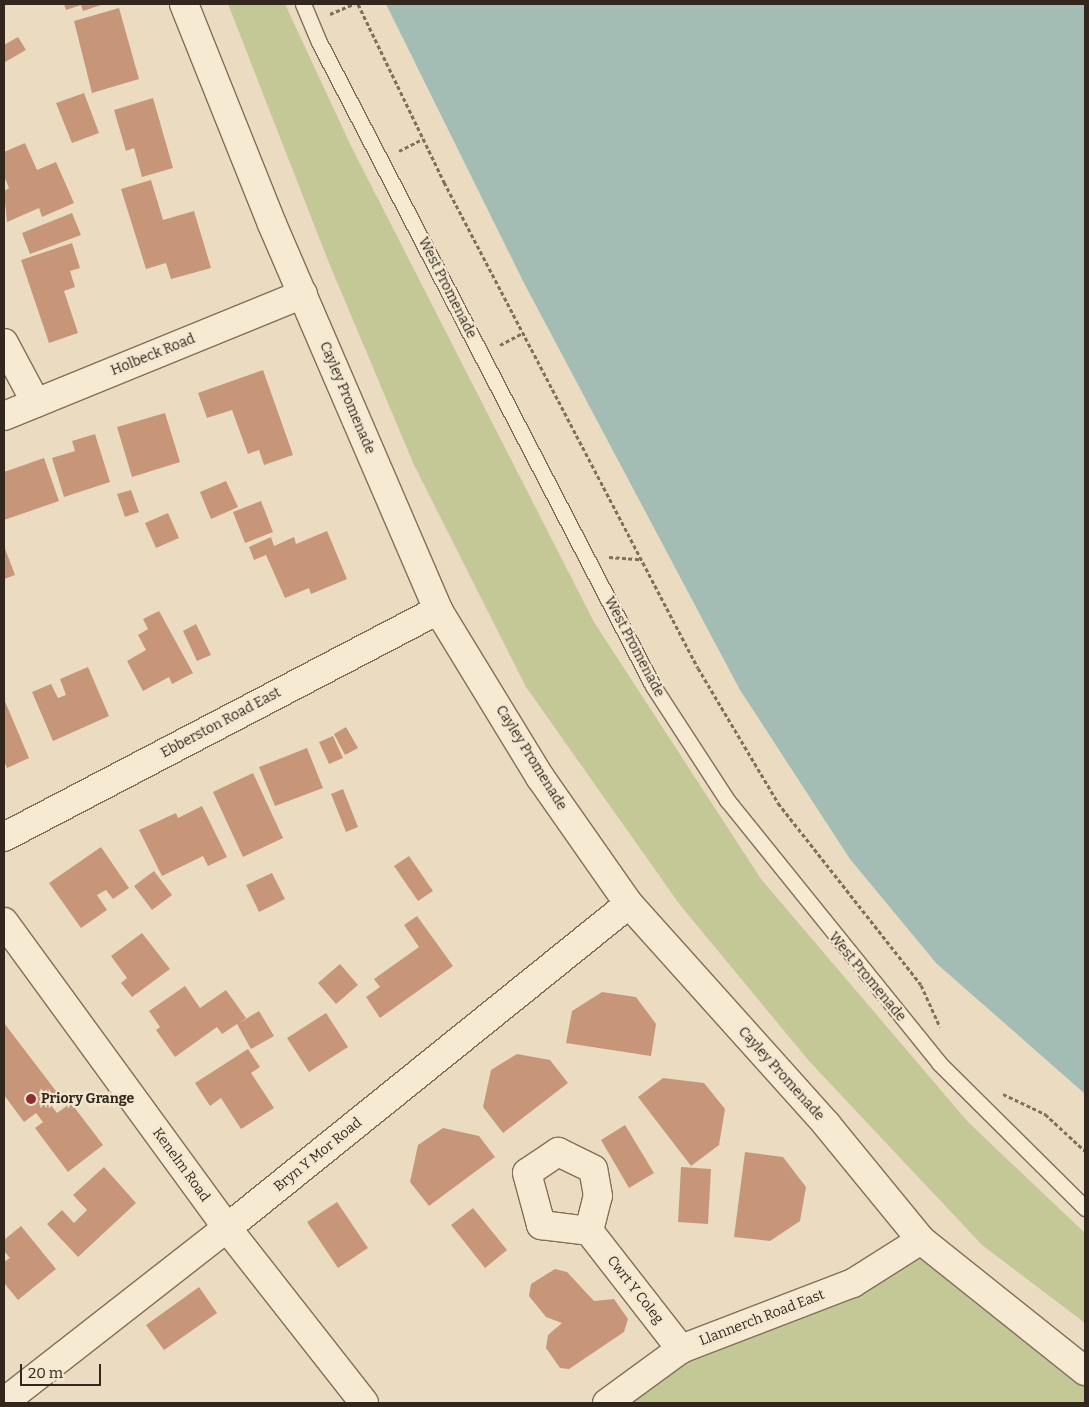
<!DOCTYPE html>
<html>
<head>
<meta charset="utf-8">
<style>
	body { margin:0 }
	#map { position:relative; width:1089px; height:1407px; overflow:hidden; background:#ebdcc1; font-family:Bitter,serif }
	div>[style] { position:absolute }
	.green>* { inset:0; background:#c4c896 }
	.water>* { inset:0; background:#a3bdb4 }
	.building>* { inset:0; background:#c79679 }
	.path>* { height:3px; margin-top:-1.5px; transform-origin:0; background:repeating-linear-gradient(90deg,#836e5a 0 4px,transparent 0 6.5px) }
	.roads { filter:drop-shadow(1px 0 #836e5a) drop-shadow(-1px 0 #836e5a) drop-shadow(0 1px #836e5a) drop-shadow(0 -1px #836e5a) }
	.service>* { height:15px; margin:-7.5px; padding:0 7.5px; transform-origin:7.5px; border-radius:7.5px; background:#f6ead3 }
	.minor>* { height:28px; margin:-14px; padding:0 14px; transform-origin:14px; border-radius:14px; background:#f6ead3 }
	.tertiary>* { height:28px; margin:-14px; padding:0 14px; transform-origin:14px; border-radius:14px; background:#f6ead3 }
	.dots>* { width:14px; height:14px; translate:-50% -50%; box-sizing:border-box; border:2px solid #f3e7d0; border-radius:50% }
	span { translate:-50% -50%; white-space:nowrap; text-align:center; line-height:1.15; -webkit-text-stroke:4px #f3e7d0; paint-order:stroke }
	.street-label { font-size:14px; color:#33271d }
	.poi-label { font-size:14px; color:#33271d; font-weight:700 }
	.left { translate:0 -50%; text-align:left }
	.frame { position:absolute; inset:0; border:5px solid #33271d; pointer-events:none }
	.scale { position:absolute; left:20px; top:1364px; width:81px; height:22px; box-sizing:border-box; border:2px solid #33271d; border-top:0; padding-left:6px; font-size:15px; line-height:18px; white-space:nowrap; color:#33271d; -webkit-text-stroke:4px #f3e7d0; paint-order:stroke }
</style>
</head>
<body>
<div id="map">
	<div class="green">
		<i style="clip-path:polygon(228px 4px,285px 4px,351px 146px,594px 622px,761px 879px,968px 1122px,1085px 1233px,1085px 1323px,982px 1245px,809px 1061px,680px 905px,526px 687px,414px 465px,329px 263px)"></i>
		<i style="clip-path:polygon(921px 1240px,1085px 1371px,1085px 1403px,606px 1403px,681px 1349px)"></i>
	</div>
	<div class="water">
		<i style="clip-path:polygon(386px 4px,1085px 4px,1085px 1094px,936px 963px,850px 859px,740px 690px,524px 283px)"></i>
	</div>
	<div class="building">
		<i style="clip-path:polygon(64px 4px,104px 4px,83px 11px,81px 5px,66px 10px)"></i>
		<i style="clip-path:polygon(119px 8px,139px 79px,92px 93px,74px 21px)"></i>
		<i style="clip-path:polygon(18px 37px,26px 50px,5px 62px,4px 45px)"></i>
		<i style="clip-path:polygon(84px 93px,99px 133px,72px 143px,56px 103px)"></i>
		<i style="clip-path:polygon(153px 98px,173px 168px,142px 177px,134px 148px,126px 151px,114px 110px)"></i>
		<i style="clip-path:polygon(25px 143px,37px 170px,56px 162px,74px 203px,42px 217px,39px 208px,7px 222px,4px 191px,9px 188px,4px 176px,4px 152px)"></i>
		<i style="clip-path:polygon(151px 180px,163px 220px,194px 211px,211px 268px,171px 279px,166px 263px,146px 269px,121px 189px)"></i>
		<i style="clip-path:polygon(72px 213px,81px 235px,30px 254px,22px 233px)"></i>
		<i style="clip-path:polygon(72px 243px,80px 268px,70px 271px,75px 287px,64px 291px,78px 333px,49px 343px,21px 260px)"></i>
		<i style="clip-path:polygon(263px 370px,293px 455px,264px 465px,259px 450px,248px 454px,232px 410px,207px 418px,198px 393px)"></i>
		<i style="clip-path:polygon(165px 413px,180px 462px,132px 477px,117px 427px)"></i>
		<i style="clip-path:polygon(95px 434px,110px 482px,64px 497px,52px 458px,75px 451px,72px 441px)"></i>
		<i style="clip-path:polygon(44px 458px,59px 501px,4px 520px,4px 472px)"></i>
		<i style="clip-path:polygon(226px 481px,238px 507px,211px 519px,200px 492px)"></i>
		<i style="clip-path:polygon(131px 490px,139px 512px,125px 517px,117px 494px)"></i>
		<i style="clip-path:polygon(261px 501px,273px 532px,245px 543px,233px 512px)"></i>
		<i style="clip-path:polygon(168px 513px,179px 538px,156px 548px,145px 523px)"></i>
		<i style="clip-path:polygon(327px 531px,347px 579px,311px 594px,309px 588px,285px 598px,266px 555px,254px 560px,249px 547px,271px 537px,274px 546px,294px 537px,296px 544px)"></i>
		<i style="clip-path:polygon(4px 546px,15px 575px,4px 579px)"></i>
		<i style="clip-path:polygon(159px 611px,193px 673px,172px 684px,169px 677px,143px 691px,127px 661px,146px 650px,138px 635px,148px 629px,143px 619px)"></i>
		<i style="clip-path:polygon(196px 624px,211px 655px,197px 661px,183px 631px)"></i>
		<i style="clip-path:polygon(88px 667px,109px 716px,53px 741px,32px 692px,51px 684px,58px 698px,66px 695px,60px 679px)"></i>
		<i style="clip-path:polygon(4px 699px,29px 758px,7px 768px,4px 761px)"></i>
		<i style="clip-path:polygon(346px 727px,358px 748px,345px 755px,334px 734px)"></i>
		<i style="clip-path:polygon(333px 736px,343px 758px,329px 764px,319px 742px)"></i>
		<i style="clip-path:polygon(307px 748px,323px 788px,275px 806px,259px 767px)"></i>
		<i style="clip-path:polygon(253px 773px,283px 838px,243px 857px,213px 792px)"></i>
		<i style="clip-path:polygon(343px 789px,358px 827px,346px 832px,331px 794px)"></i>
		<i style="clip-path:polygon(202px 806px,227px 857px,208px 866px,203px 856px,162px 876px,139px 830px,176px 813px,178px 818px)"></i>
		<i style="clip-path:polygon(101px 847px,129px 888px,113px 899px,106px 890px,97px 895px,107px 910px,81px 928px,49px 883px)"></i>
		<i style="clip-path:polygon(409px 856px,433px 891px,418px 901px,394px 866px)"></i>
		<i style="clip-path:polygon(154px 871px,172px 895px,152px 910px,134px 886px)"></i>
		<i style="clip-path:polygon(272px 873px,285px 899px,259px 912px,246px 885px)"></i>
		<i style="clip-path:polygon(417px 916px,453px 966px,380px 1018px,366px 997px,380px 987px,374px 979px,419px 947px,404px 925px)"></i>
		<i style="clip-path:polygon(142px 933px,170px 969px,132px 997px,121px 983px,127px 978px,111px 956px)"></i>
		<i style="clip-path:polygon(340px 964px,358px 985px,336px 1004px,318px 983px)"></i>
		<i style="clip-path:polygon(185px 986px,200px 1008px,226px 990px,246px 1018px,239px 1023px,259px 1011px,274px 1036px,251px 1049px,237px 1024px,222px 1034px,217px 1027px,175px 1057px,156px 1030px,160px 1027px,149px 1011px)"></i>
		<i style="clip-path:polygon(602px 992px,636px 997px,656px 1024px,651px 1056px,566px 1043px,572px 1011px)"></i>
		<i style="clip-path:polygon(326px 1013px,348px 1047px,309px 1072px,287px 1038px)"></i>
		<i style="clip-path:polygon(4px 1023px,59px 1095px,49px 1103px,57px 1113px,71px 1103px,103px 1145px,68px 1172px,35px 1128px,43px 1122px,36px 1113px,24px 1122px,4px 1095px)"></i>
		<i style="clip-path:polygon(248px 1049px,260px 1067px,251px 1073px,274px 1108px,241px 1129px,221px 1098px,210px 1106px,195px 1083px)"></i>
		<i style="clip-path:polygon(517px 1054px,550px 1060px,568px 1083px,503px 1133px,483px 1107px,491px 1070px)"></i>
		<i style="clip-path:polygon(663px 1078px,704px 1083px,725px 1109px,719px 1145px,691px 1166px,638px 1097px)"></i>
		<i style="clip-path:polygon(625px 1125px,654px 1173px,629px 1188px,601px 1140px)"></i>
		<i style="clip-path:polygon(443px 1128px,479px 1136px,495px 1157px,429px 1206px,410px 1182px,418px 1145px)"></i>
		<i style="clip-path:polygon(745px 1152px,783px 1157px,806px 1187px,800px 1221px,770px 1241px,734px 1237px)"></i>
		<i style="clip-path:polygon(104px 1167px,136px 1203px,78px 1257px,47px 1224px,62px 1210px,74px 1223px,87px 1210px,73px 1195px)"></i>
		<i style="clip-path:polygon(681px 1167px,711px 1169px,708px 1224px,678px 1222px)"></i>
		<i style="clip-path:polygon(337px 1202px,368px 1248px,338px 1268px,307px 1222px)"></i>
		<i style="clip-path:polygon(473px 1208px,507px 1250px,485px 1268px,451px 1225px)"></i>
		<i style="clip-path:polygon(21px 1226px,56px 1269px,18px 1300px,4px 1283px,4px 1262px,10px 1258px,4px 1251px,4px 1240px)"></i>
		<i style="clip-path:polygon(555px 1269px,567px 1272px,594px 1301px,614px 1299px,628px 1319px,624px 1332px,569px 1369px,560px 1368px,546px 1348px,548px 1335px,562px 1323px,546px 1317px,529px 1296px,531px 1284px)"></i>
		<i style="clip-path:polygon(199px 1287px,217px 1313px,164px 1350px,146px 1325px)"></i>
	</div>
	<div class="path">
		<i style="left:358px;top:4px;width:198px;rotate:64.2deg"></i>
		<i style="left:444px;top:182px;width:548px;rotate:62.41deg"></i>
		<i style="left:698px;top:668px;width:157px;rotate:59.3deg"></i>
		<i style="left:778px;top:803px;width:231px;rotate:51.8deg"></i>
		<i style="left:921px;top:985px;width:46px;rotate:65.7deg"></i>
		<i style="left:330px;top:14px;width:26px;rotate:-23deg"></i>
		<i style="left:399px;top:151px;width:27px;rotate:-27deg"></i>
		<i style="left:500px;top:345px;width:26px;rotate:-28deg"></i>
		<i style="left:609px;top:557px;width:31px;rotate:4deg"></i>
		<i style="left:1003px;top:1094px;width:47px;rotate:25.5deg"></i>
		<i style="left:1045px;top:1114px;width:54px;rotate:42.8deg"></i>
	</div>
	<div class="roads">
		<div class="service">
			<i style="left:303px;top:4px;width:41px;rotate:67.2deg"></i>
			<i style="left:319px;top:42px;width:725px;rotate:62.59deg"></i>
			<i style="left:653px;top:686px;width:136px;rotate:57deg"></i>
			<i style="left:727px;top:800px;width:338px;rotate:51.1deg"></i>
			<i style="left:939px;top:1063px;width:206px;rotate:44.8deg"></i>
		</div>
		<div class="minor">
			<i style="left:4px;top:343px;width:68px;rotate:61.9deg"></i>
			<i style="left:4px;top:416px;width:323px;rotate:-22.2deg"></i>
			<i style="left:4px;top:837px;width:490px;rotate:-27.6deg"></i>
			<i style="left:4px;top:922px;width:379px;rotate:53.9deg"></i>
			<i style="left:227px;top:1228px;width:222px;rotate:51.9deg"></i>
			<i style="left:589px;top:1231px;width:36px;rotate:-76deg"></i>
			<i style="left:598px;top:1196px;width:27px;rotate:-100deg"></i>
			<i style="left:593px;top:1169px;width:39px;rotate:-154deg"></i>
			<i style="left:558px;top:1152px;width:37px;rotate:146deg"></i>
			<i style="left:527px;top:1173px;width:54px;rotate:74.9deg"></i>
			<i style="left:541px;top:1225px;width:48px;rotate:7.1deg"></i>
			<i style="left:589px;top:1231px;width:150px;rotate:52.1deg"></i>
			<i style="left:4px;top:1402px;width:283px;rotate:-38deg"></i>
			<i style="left:227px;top:1228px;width:516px;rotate:-38.87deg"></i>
			<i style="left:607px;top:1403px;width:92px;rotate:-36.1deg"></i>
			<i style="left:681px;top:1349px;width:184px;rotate:-21deg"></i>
			<i style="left:853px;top:1283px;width:80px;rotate:-32.3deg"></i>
		</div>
		<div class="tertiary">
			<i style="left:184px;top:4px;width:237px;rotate:68.2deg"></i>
			<i style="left:272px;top:224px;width:420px;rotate:66.7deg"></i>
			<i style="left:438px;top:610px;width:196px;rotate:58.6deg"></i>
			<i style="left:540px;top:777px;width:155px;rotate:55deg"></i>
			<i style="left:629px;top:904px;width:297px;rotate:48.1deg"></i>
			<i style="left:827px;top:1125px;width:149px;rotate:50.7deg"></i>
			<i style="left:921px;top:1240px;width:210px;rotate:38.6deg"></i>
		</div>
	</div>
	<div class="dots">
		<i style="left:31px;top:1099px;background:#8e2e32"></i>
	</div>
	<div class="street-label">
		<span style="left:447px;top:288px;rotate:63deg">West Promenade</span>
		<span style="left:153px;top:355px;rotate:-22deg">Holbeck Road</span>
		<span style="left:347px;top:398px;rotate:67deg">Cayley Promenade</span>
		<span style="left:634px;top:647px;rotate:62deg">West Promenade</span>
		<span style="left:221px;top:723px;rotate:-28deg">Ebberston Road East</span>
		<span style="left:531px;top:758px;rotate:58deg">Cayley Promenade</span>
		<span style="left:867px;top:977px;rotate:50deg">West Promenade</span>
		<span style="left:781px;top:1074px;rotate:48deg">Cayley Promenade</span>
		<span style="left:318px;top:1155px;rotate:-39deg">Bryn Y Mor Road</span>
		<span style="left:181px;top:1165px;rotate:54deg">Kenelm Road</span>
		<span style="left:635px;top:1290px;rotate:52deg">Cwrt Y Coleg</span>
		<span style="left:762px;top:1318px;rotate:-21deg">Llannerch Road East</span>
	</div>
	<div class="poi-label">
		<span class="left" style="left:41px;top:1099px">Priory Grange</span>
	</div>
	<div class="frame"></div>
	<div class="scale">20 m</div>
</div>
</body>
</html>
